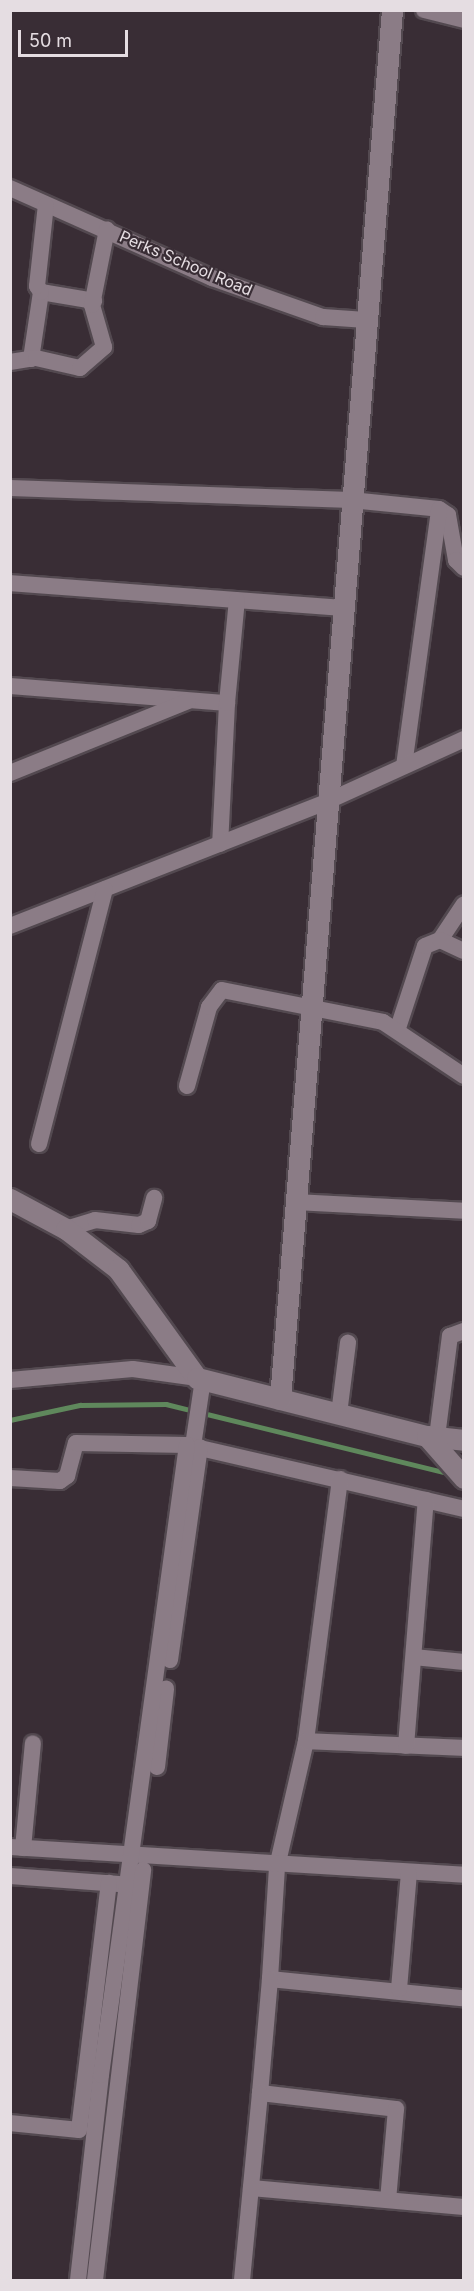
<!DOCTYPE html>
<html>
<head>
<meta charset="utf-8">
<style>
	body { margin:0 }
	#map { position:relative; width:474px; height:2291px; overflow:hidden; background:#392d35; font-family:Inter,sans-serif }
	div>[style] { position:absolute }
	.stream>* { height:4.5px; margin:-2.25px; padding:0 2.25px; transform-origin:2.25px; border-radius:2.25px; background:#5f885c }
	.roads { filter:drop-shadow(2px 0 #534950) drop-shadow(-2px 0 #534950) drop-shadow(0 2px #534950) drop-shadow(0 -2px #534950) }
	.minor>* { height:16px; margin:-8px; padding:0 8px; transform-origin:8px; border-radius:8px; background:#8b7c86 }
	.tertiary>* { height:21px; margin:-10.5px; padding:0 10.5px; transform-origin:10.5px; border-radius:10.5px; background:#8b7c86 }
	span { translate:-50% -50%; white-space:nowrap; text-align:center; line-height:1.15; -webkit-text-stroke:4.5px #392d35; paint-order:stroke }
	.street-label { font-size:16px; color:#e5dde2 }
	.frame { position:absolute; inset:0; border:12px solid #e5dde2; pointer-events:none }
	.scale { position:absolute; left:18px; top:30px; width:110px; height:27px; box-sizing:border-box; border:3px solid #e5dde2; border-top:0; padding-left:8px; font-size:18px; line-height:21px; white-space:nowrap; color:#e5dde2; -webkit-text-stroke:4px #392d35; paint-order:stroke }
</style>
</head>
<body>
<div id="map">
	<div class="stream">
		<i style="left:203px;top:1413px;width:255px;rotate:13.8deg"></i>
		<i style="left:10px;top:1420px;width:72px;rotate:-12.1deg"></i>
		<i style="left:80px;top:1405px;width:86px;rotate:-0.7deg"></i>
		<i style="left:166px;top:1404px;width:29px;rotate:14deg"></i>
	</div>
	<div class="roads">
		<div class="minor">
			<i style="left:424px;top:10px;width:41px;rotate:14deg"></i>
			<i style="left:10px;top:188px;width:221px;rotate:24deg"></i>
			<i style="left:212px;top:278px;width:118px;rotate:19.4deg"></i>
			<i style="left:323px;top:317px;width:43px;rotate:4deg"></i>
			<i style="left:41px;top:292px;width:54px;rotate:9.6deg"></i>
			<i style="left:31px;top:359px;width:68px;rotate:-81.5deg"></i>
			<i style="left:41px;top:292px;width:7px;rotate:-124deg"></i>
			<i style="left:37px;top:286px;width:81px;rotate:-83.7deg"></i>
			<i style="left:10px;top:362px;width:26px;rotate:-9deg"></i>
			<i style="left:36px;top:358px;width:45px;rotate:12.8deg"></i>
			<i style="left:80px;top:368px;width:32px;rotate:-41deg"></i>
			<i style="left:104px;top:347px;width:44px;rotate:-105.9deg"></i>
			<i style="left:92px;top:305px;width:77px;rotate:-78.8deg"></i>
			<i style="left:10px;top:488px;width:341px;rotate:2deg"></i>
			<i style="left:351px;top:500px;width:88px;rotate:5.8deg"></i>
			<i style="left:439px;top:509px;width:11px;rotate:34deg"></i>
			<i style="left:448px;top:515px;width:46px;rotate:79.9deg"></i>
			<i style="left:456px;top:560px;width:11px;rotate:45deg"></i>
			<i style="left:10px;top:583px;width:333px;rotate:4.3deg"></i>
			<i style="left:10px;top:686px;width:218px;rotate:4.5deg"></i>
			<i style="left:227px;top:703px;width:141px;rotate:92.8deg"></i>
			<i style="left:227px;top:703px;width:103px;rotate:-84.5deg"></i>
			<i style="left:404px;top:766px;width:259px;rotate:-82.2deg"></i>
			<i style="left:10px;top:773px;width:192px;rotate:-22deg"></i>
			<i style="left:10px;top:926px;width:339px;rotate:-21.4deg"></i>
			<i style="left:326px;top:802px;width:152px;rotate:-24.5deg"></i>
			<i style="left:440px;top:940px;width:43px;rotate:-56.3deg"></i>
			<i style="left:398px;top:1028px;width:86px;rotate:-71.8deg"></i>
			<i style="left:425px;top:946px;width:16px;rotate:-22deg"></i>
			<i style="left:440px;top:940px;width:26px;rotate:25deg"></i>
			<i style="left:187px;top:1086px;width:82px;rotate:-74.4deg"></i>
			<i style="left:209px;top:1007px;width:21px;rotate:-53deg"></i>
			<i style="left:222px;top:990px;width:164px;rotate:11.2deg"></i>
			<i style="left:383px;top:1022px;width:97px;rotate:33.7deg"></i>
			<i style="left:39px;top:1144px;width:263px;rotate:-75.5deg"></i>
			<i style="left:295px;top:1202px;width:169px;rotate:3deg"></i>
			<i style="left:66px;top:1229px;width:30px;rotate:-17deg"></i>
			<i style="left:95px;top:1220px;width:44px;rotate:6.5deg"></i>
			<i style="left:139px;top:1225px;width:10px;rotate:-24deg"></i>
			<i style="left:148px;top:1221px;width:24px;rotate:-75deg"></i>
			<i style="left:10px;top:1380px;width:123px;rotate:-5.1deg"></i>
			<i style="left:133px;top:1369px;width:65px;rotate:8deg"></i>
			<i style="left:339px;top:1414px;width:72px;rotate:-82.8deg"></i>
			<i style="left:437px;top:1437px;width:102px;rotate:-82.7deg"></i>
			<i style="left:450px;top:1336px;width:15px;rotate:-20deg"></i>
			<i style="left:193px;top:1446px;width:68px;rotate:-81.5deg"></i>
			<i style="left:10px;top:1478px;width:50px;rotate:3.4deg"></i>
			<i style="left:60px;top:1481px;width:9px;rotate:-36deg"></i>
			<i style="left:67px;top:1476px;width:34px;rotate:-75deg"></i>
			<i style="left:76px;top:1443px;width:111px;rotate:1deg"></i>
			<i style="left:187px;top:1445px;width:284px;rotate:13deg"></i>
			<i style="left:340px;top:1479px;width:264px;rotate:97.4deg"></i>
			<i style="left:306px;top:1741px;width:129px;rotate:103deg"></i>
			<i style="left:277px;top:1867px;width:112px;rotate:93.6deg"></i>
			<i style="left:270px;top:1979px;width:193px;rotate:5.7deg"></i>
			<i style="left:414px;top:1657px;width:50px;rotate:5.7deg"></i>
			<i style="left:170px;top:1660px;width:215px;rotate:-82deg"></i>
			<i style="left:306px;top:1741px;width:158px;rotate:2.5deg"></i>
			<i style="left:406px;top:1746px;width:247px;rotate:-85.4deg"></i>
			<i style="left:157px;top:1767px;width:79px;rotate:-83.4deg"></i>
			<i style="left:10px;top:1847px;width:455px;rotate:3.5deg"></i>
			<i style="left:23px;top:1848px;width:105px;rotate:-84.6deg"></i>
			<i style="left:10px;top:1876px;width:109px;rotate:4.2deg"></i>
			<i style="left:270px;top:1979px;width:114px;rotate:95deg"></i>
			<i style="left:260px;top:2093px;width:137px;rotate:6.7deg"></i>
			<i style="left:396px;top:2109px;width:91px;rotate:95deg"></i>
			<i style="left:399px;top:1989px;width:116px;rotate:-85.1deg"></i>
			<i style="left:10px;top:2123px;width:69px;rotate:5.8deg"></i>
			<i style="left:79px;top:2130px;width:249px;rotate:-83.1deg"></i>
			<i style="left:251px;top:2188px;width:214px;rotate:5.1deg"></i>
			<i style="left:78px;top:2280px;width:206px;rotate:-83.6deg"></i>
			<i style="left:101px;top:2075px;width:636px;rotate:-82.23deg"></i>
			<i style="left:95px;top:2280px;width:413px;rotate:-83.3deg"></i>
			<i style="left:242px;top:2280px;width:188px;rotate:-84.5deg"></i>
		</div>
		<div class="tertiary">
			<i style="left:10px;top:1199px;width:64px;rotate:28.2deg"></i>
			<i style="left:66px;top:1229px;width:66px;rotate:37.6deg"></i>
			<i style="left:118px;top:1269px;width:135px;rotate:54.1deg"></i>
			<i style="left:197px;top:1378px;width:237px;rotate:14.2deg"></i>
			<i style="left:427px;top:1436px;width:37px;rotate:6deg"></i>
			<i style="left:280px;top:1399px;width:1394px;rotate:-85.39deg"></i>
			<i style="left:427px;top:1436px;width:56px;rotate:48.6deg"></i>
		</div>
	</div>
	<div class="street-label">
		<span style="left:186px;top:263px;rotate:23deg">Perks School Road</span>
	</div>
	<div class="frame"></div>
	<div class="scale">50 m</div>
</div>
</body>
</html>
